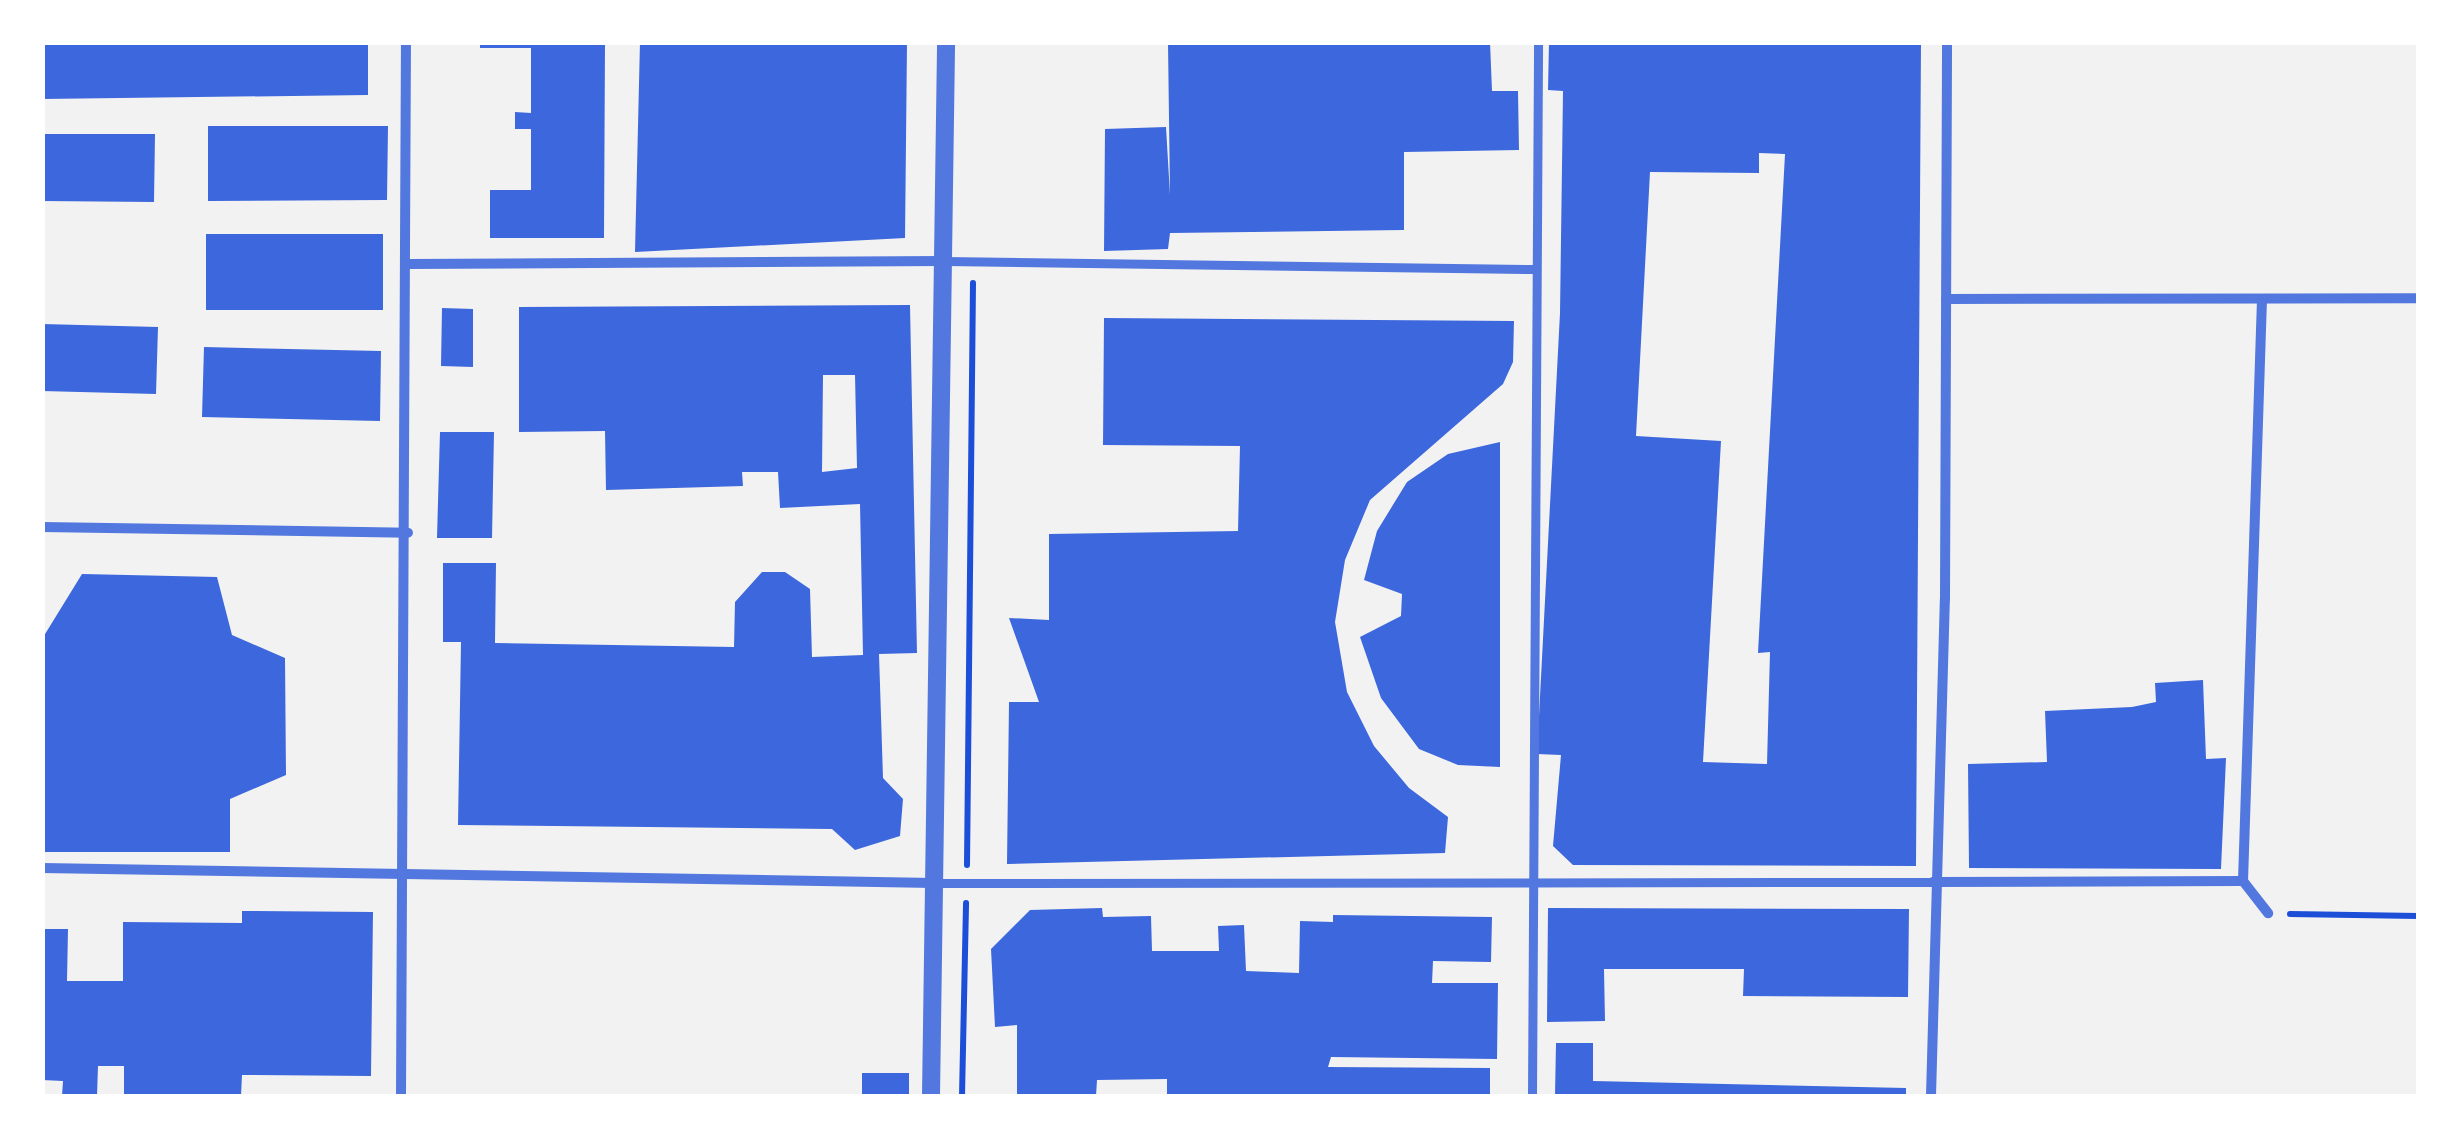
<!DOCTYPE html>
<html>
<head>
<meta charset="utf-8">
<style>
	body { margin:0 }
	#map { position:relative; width:2461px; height:1139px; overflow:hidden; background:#f2f2f2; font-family:Figtree,sans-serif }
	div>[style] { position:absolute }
	.building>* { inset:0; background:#3d67dc }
	.path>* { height:6px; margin:-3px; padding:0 3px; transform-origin:3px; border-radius:3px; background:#1d4ed8 }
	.pedestrian>* { height:9px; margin:-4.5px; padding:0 4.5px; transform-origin:4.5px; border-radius:4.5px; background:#5277de }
	.minor>* { height:10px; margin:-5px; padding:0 5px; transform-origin:5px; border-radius:5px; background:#5277de }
	.tertiary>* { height:18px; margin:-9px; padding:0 9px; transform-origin:9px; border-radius:9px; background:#5277de }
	span { translate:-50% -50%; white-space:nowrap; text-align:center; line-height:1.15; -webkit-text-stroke:10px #fff; paint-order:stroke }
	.frame { position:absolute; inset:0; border:45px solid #fff; pointer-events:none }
</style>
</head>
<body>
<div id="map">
	<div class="building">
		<i style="clip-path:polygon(42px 42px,368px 42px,368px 95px,42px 99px)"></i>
		<i style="clip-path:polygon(480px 42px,605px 42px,604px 238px,490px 238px,490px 190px,531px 190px,531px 129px,515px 129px,515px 112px,531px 113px,531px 48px,480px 48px)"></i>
		<i style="clip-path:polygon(640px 42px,907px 42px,905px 238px,635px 252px)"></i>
		<i style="clip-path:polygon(1490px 42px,1492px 91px,1518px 91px,1519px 150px,1404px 152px,1404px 230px,1170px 233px,1168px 249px,1104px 251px,1105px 129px,1166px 127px,1170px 195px,1168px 43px)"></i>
		<i style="clip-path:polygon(evenodd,1549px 42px,1921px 42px,1916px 866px,1573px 865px,1553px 846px,1561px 755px,1537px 754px,1560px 313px,1563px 91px,1548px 90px,1549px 42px,1759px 153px,1785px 154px,1758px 653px,1770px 652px,1767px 764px,1703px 762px,1721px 441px,1636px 436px,1650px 172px,1759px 173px,1759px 153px)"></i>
		<i style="clip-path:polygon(208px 126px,388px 126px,387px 200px,208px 201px)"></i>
		<i style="clip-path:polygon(42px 134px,155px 134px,154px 202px,42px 201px)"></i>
		<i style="clip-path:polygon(206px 234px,383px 234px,383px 310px,206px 310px)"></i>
		<i style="clip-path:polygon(evenodd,910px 305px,917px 653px,879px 654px,883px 778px,903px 799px,900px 836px,855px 850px,832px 829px,458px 825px,461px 642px,443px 642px,443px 563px,496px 563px,495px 643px,734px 647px,735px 602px,762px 572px,785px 572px,810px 589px,812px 657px,863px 655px,860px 504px,780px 508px,778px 472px,742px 472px,743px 486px,606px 490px,605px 431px,519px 432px,519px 307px,910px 305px,823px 375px,855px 375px,857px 468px,822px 472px,823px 375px)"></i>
		<i style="clip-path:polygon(442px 308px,473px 309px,473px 367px,441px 366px)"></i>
		<i style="clip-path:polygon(1104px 318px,1514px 321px,1513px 362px,1503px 384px,1370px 500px,1345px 560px,1335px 622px,1347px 692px,1374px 746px,1409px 788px,1448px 817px,1445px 853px,1007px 864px,1009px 702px,1039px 702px,1009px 618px,1049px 620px,1049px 534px,1238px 531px,1240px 446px,1103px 445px)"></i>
		<i style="clip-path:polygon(42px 324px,158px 327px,156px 394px,42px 391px)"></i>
		<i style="clip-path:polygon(204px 347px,381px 351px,380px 421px,202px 417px)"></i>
		<i style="clip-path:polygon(440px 432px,494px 432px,492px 538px,437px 538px)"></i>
		<i style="clip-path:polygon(1500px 442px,1500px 767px,1458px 765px,1419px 749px,1381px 698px,1360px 637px,1401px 616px,1402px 594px,1364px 580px,1377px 531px,1407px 482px,1448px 454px)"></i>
		<i style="clip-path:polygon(82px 574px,217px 577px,232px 635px,285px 658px,286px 775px,230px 799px,230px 852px,42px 852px,42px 639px)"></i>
		<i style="clip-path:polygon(2203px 680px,2206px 759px,2226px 758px,2221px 869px,1969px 868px,1968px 764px,2047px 762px,2045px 711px,2132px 707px,2156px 702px,2155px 683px)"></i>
		<i style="clip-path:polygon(1102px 908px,1103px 917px,1151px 916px,1152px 951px,1219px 951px,1218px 926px,1244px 925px,1246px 971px,1273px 972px,1299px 973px,1300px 921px,1333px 922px,1333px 915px,1492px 917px,1491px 962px,1433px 961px,1432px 983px,1498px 983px,1497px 1059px,1331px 1057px,1328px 1067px,1490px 1068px,1490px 1096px,1167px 1096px,1167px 1079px,1097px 1080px,1096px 1096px,1017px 1096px,1017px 1025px,995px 1027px,991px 949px,1030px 910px)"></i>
		<i style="clip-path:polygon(1548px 908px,1909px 909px,1908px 997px,1743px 996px,1744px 969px,1604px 969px,1605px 1021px,1547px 1022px)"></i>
		<i style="clip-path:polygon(242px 911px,373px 912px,371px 1076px,242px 1075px,241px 1096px,124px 1096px,124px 1066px,98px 1066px,97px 1096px,62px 1096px,63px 1081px,42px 1080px,42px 929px,68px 929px,67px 981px,123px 981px,123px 922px,242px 923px)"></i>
		<i style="clip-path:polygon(1556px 1043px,1593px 1043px,1593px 1081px,1906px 1088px,1906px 1096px,1555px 1096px)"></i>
		<i style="clip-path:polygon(862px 1073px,909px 1073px,909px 1096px,862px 1096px)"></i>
	</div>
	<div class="path">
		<i style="left:967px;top:865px;width:582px;rotate:-89.41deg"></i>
		<i style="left:2290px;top:914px;width:128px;rotate:0.9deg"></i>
		<i style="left:962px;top:1096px;width:193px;rotate:-88.8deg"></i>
	</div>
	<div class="pedestrian">
		<i style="left:945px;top:261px;width:591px;rotate:0.78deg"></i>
		<i style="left:934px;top:883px;width:999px;rotate:-0.06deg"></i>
		<i style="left:1532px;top:1096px;width:1054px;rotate:-89.67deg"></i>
	</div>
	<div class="minor">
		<i style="left:408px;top:264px;width:536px;rotate:-0.32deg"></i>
		<i style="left:1946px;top:299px;width:472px;rotate:-0.1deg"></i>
		<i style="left:42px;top:527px;width:366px;rotate:0.9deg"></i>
		<i style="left:42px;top:868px;width:892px;rotate:0.96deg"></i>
		<i style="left:2243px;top:881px;width:581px;rotate:-88.13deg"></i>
		<i style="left:1933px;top:882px;width:310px;rotate:-0.2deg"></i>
		<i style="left:2243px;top:881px;width:41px;rotate:52deg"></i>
		<i style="left:401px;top:1096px;width:1054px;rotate:-89.73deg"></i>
		<i style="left:1931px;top:1096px;width:497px;rotate:-88.4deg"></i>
		<i style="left:1945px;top:599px;width:557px;rotate:-89.79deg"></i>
	</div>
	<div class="tertiary">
		<i style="left:931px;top:1096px;width:1054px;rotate:-89.18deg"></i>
	</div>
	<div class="frame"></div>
</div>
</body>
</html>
